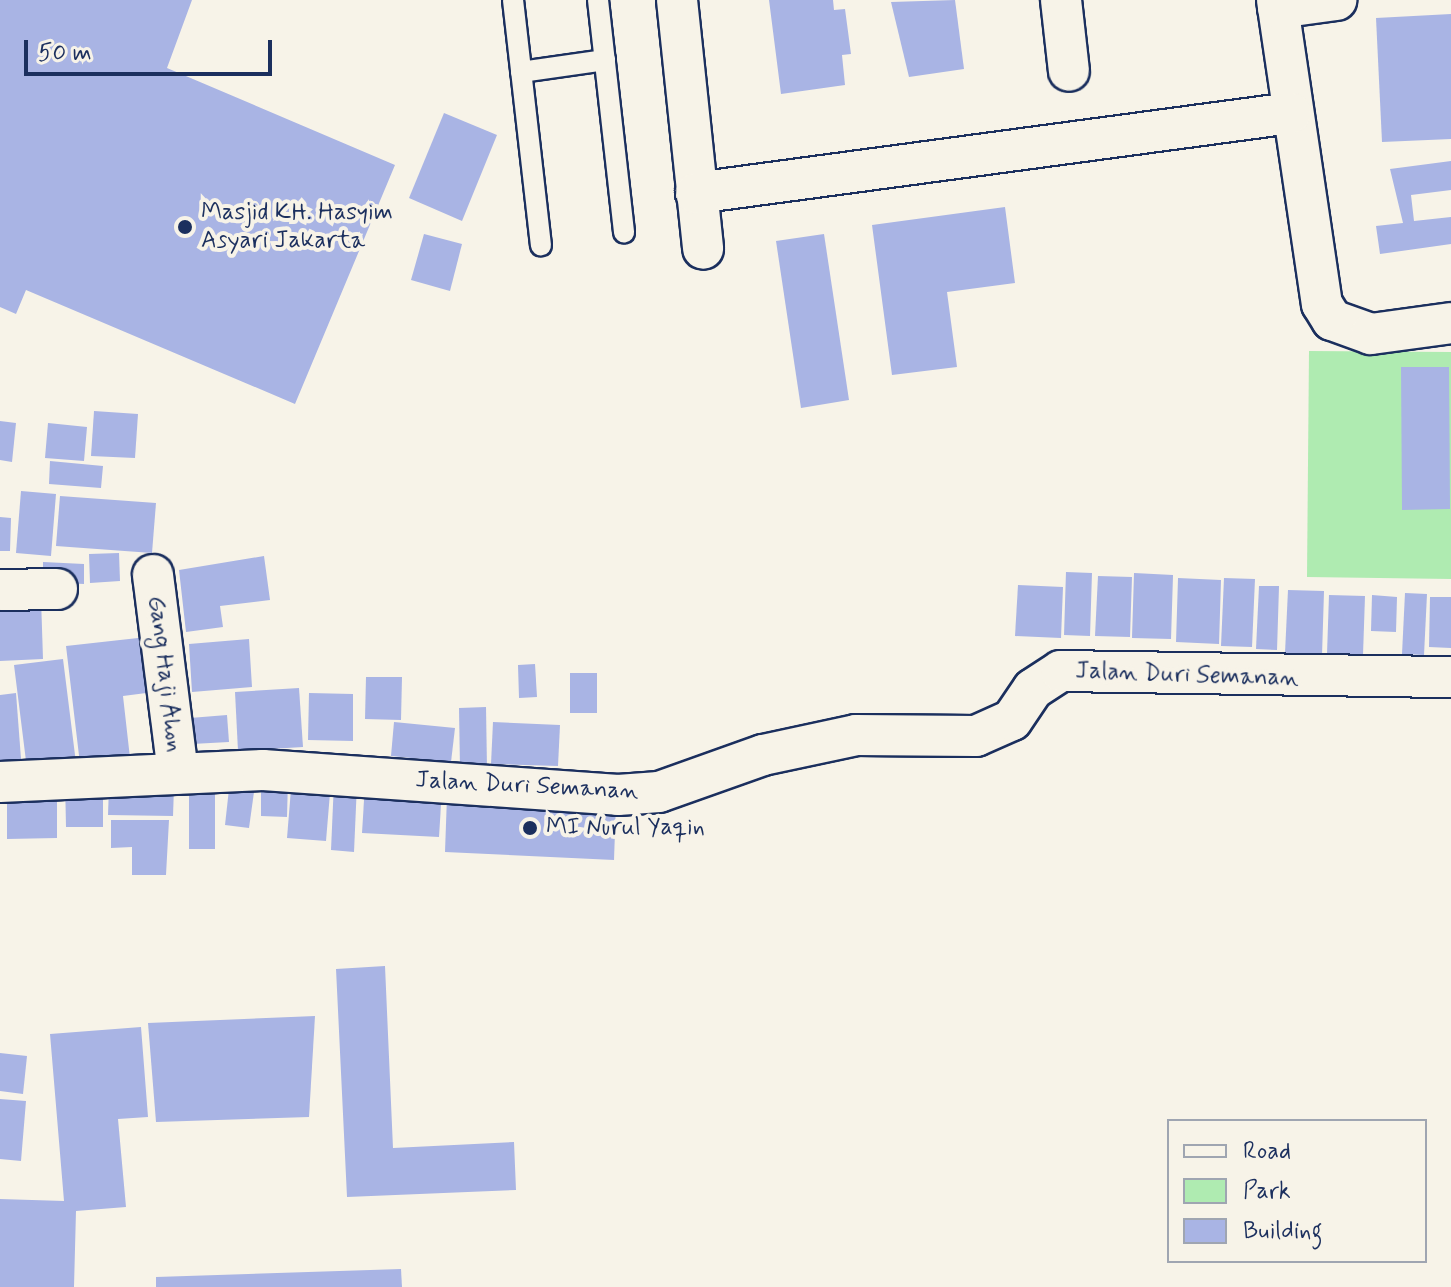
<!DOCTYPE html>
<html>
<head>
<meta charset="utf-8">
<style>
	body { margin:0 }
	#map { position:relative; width:1451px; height:1287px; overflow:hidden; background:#f7f3e8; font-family:Mynerve,sans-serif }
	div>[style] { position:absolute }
	.green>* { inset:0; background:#afebb1 }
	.building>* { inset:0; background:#a9b4e4 }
	.roads { filter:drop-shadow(2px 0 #1b2f5e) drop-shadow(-2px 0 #1b2f5e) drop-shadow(0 2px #1b2f5e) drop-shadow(0 -2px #1b2f5e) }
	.lane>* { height:20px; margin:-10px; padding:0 10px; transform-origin:10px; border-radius:10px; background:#f7f3e8 }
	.street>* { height:40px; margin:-20px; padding:0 20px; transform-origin:20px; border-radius:20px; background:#f7f3e8 }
	.dots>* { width:22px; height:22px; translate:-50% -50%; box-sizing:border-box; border:4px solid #f7f3e8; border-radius:50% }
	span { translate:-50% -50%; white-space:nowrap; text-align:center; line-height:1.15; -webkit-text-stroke:8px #f7f3e8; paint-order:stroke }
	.poi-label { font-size:24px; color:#1b2f5e }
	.left { translate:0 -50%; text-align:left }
	.street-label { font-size:24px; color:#1b2f5e }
	.legend { position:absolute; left:1167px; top:1119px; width:260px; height:144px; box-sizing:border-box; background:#f7f3e8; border:2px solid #9fa5b1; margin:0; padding:10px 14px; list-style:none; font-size:24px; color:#1b2f5e }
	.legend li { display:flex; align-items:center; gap:16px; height:40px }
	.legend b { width:40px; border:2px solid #9fa5b1 }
	.scale { position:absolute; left:24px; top:40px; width:248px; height:36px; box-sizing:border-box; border:4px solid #1b2f5e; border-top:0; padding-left:10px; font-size:24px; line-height:28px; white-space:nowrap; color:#1b2f5e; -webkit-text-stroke:6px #f7f3e8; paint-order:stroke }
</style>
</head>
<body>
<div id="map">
	<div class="green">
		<i style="clip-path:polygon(1309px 351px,1451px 352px,1451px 579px,1307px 577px)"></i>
	</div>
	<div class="building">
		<i style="clip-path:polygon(0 0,192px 0,167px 68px,395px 165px,295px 404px,26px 290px,16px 314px,0 307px)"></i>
		<i style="clip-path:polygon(769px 0,833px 0,834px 10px,845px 9px,851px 54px,842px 55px,845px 85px,781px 94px)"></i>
		<i style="clip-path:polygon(955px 0,964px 69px,909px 77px,891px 2px)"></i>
		<i style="clip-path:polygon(1451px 14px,1451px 139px,1382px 142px,1376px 18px)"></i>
		<i style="clip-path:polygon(444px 113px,497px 135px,462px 221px,409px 198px)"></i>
		<i style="clip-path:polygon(1451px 161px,1451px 190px,1411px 195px,1414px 221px,1451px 217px,1451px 244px,1380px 254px,1376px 226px,1403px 223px,1390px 169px)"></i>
		<i style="clip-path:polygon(1005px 207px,1015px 283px,947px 292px,957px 367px,892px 375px,872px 225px)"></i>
		<i style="clip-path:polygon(424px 234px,462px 244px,450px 291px,411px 280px)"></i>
		<i style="clip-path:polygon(824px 234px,849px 400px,801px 408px,776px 241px)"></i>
		<i style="clip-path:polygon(1401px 367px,1449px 367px,1450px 509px,1402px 510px)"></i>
		<i style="clip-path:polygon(94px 411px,138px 414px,135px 458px,91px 456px)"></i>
		<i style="clip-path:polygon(0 421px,16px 423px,12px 462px,0 460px)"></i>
		<i style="clip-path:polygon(48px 423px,87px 427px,84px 461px,45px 458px)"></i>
		<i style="clip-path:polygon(50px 461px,103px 466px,101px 488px,49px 484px)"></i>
		<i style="clip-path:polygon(21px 491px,56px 494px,51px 556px,16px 553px)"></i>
		<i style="clip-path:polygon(60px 496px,156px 503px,152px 553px,56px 546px)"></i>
		<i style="clip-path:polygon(0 517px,11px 518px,10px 551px,0 551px)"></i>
		<i style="clip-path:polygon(119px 553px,120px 581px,90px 583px,89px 554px)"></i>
		<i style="clip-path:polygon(264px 556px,270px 600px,220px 606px,223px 627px,186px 632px,179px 570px)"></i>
		<i style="clip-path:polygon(43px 562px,84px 564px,84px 584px,43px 582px)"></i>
		<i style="clip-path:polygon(1066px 572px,1092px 573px,1090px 636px,1064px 635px)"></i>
		<i style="clip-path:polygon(1134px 573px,1173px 575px,1171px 639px,1132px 638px)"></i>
		<i style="clip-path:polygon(1098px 576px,1132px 577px,1130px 637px,1095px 636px)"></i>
		<i style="clip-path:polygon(1178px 578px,1221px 580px,1219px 644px,1176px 642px)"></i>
		<i style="clip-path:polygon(1224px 578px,1255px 579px,1252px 647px,1221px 646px)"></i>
		<i style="clip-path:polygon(1018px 585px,1063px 587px,1061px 638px,1015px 636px)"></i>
		<i style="clip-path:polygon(1259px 586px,1279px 586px,1277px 650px,1256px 649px)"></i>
		<i style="clip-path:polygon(1288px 590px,1324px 591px,1322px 655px,1285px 653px)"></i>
		<i style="clip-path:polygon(1405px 593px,1427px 594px,1424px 655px,1402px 654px)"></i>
		<i style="clip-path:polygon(1329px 595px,1365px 596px,1363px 655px,1327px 654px)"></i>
		<i style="clip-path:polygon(1372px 595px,1397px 597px,1396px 632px,1371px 631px)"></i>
		<i style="clip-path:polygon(1430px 597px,1451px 597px,1451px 648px,1429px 647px)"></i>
		<i style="clip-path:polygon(41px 598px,43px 659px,0 661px,0 599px)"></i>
		<i style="clip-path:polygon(147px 637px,154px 692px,123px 696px,130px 758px,80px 764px,66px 646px)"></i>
		<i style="clip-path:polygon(249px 639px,252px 687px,192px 692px,189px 644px)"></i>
		<i style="clip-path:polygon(63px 659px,77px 771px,28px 777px,14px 665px)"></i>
		<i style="clip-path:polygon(535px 664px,537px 697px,519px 698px,518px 665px)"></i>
		<i style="clip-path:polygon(570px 673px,597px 673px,597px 713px,570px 713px)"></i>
		<i style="clip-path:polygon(366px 677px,402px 677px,401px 720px,365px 719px)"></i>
		<i style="clip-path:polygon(299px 688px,303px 747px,238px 751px,235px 692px)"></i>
		<i style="clip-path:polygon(16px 693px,22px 772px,0 774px,0 695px)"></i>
		<i style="clip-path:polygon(309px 693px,353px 694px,353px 741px,308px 740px)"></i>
		<i style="clip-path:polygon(486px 707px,487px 768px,460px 768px,459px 708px)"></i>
		<i style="clip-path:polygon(227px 715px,229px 742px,192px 744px,190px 718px)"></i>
		<i style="clip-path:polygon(394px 722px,455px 728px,451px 762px,391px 756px)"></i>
		<i style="clip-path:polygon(493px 722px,560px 725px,558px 766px,491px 764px)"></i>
		<i style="clip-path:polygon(292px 777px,331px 781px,326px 841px,287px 838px)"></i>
		<i style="clip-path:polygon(261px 778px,288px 779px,287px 817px,261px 816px)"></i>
		<i style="clip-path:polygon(65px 780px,103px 780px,103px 827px,66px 827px)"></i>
		<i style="clip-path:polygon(334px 782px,357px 784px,354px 852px,331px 850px)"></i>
		<i style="clip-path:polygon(365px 784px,442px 788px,439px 837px,362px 833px)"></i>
		<i style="clip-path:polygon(109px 786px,174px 787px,173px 816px,108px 815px)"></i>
		<i style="clip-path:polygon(7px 788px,57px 788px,57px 838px,7px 839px)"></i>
		<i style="clip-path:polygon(229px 789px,254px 792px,249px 828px,225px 825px)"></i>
		<i style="clip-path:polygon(189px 791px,215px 792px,215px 849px,189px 849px)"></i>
		<i style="clip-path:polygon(447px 796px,616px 803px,614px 860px,445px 852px)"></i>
		<i style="clip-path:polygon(111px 820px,169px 820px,166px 875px,132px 875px,132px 847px,111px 848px)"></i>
		<i style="clip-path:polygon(385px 966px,393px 1148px,514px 1142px,516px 1190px,347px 1197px,336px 969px)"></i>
		<i style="clip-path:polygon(315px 1016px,309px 1117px,156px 1122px,148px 1023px)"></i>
		<i style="clip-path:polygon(141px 1027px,148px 1117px,118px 1119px,126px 1207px,76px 1211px,74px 1287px,0 1287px,0 1199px,64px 1201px,50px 1034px)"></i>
		<i style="clip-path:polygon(0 1053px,27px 1056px,23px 1094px,0 1091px)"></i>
		<i style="clip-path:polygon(0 1099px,26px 1101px,21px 1161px,0 1159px)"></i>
		<i style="clip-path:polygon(401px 1269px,402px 1287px,156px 1287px,156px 1277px)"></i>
	</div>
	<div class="roads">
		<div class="lane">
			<i style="left:513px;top:0;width:247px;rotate:83.5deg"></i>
			<i style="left:598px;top:0;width:234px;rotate:83.6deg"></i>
			<i style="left:521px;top:72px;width:85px;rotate:-8.1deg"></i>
		</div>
		<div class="street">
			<i style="left:677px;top:0;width:250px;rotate:84deg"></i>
			<i style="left:1061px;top:0;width:71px;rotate:83.6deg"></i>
			<i style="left:1277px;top:0;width:307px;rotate:81.6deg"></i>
			<i style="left:1322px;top:304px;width:19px;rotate:58deg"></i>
			<i style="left:1332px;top:320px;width:41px;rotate:19.7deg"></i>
			<i style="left:1371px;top:334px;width:81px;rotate:-7.8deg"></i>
			<i style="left:1278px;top:8px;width:59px;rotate:-7.9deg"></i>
			<i style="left:696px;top:193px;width:600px;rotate:-7.66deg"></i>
			<i style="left:153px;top:575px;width:200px;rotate:82.8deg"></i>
			<i style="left:0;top:590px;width:57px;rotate:-1deg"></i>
			<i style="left:0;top:782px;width:263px;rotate:-2.6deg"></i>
			<i style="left:263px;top:770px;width:356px;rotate:4deg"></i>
			<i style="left:618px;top:795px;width:41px;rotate:-4.2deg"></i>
			<i style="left:659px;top:792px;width:110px;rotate:-19.6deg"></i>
			<i style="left:763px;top:755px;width:95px;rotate:-12.1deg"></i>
			<i style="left:856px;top:735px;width:120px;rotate:0.5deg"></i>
			<i style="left:976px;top:736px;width:39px;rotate:-24deg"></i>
			<i style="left:1012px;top:720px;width:37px;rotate:-56deg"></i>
			<i style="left:1033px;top:689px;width:33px;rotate:-33deg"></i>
			<i style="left:1061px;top:671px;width:390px;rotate:0.9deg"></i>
		</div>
	</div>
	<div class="dots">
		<i style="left:185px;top:227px;background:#1b2f5e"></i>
		<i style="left:530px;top:828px;background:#1b2f5e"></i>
	</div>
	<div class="poi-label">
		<span class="left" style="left:201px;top:227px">Masjid KH. Hasyim<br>Asyari Jakarta</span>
		<span class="left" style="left:546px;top:828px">MI Nurul Yaqin</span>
	</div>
	<div class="street-label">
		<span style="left:165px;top:674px;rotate:83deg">Gang Haji Ahon</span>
		<span style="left:1187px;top:675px;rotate:2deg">Jalan Duri Semanan</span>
		<span style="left:527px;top:786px;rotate:3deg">Jalan Duri Semanan</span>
	</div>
	<ul class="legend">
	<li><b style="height:10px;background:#f7f3e8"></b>Road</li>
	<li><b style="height:22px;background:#afebb1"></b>Park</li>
	<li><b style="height:22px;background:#a9b4e4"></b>Building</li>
	</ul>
	<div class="scale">50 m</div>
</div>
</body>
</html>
